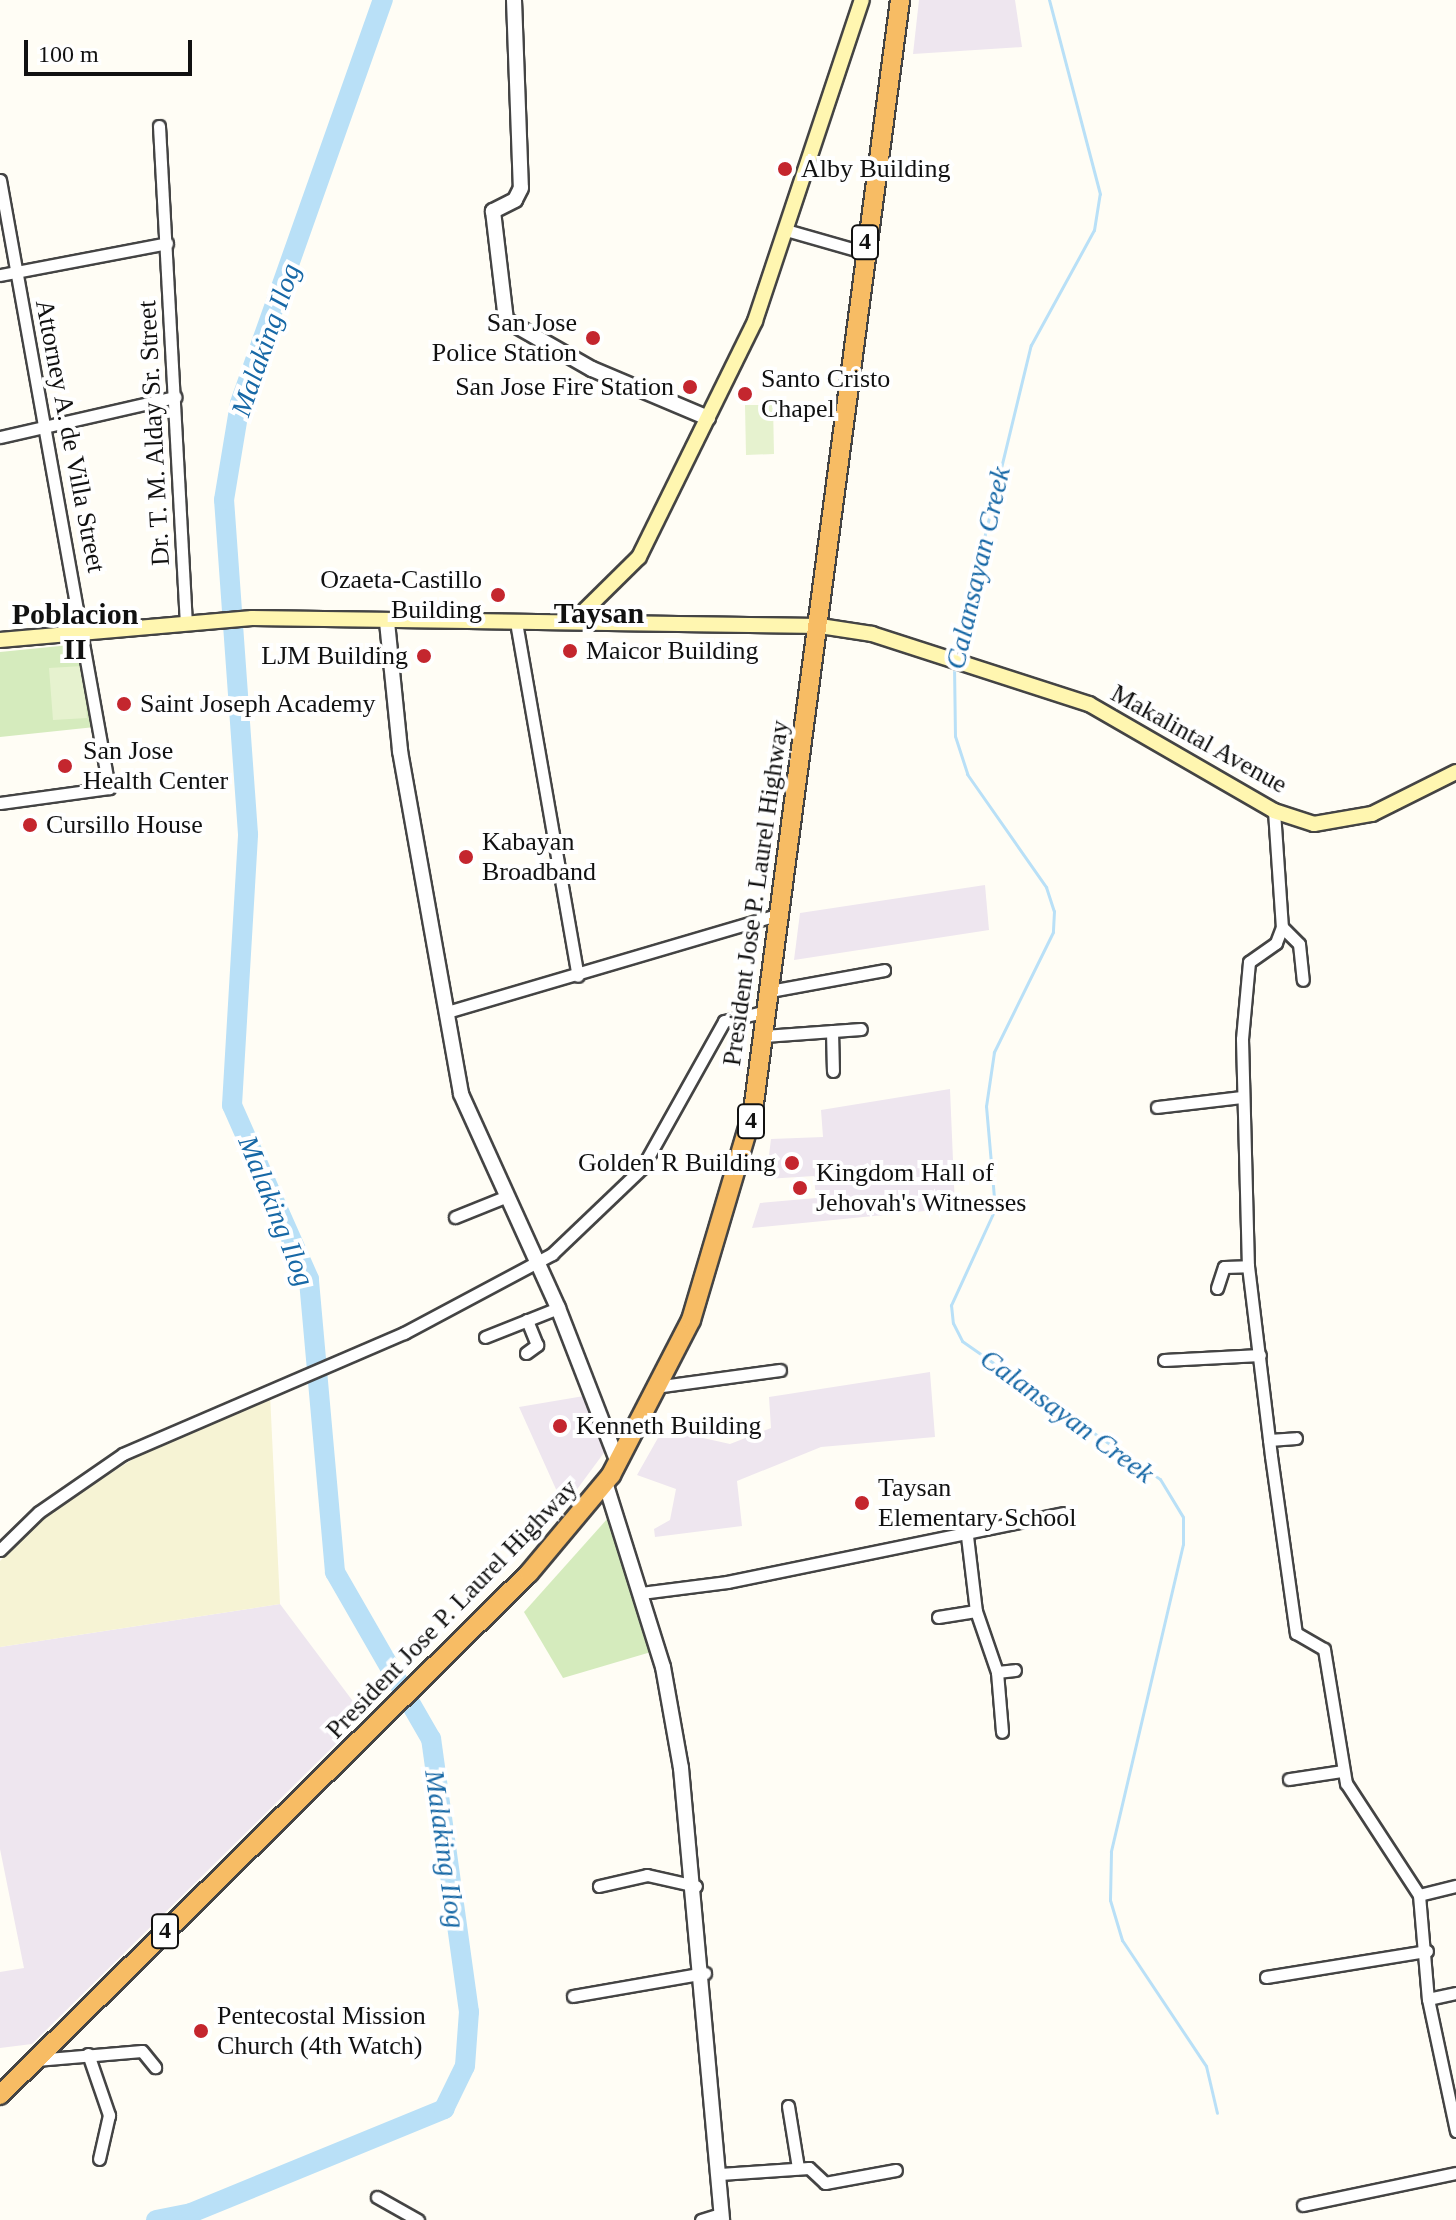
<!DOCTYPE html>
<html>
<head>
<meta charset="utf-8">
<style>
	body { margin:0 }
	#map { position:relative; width:1456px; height:2220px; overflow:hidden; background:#fffdf5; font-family:"Times New Roman",serif }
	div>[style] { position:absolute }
	.industrial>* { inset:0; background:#eee6ef }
	.farmland>* { inset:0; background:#f6f3d4 }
	.green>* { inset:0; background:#d5ebbd }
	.pitch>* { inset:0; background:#e6f2cf }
	.stream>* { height:3px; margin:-1.5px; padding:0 1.5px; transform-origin:1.5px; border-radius:1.5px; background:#b9e0f7 }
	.river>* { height:20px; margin:-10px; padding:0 10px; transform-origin:10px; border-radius:10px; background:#b9e0f7 }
	.roads { filter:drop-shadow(2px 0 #444) drop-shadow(-2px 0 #444) drop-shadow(0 2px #444) drop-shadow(0 -2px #444) }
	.minor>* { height:11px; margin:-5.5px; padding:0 5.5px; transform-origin:5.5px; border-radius:5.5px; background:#fff }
	.tertiary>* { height:14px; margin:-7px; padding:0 7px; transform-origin:7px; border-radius:7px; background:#fff }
	.secondary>* { height:14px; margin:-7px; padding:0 7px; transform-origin:7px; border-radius:7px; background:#fff6b0 }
	.trunk>* { height:18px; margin:-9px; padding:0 9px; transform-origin:9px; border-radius:9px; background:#f7bc64 }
	.dots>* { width:22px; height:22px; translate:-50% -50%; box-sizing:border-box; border:4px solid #fff; border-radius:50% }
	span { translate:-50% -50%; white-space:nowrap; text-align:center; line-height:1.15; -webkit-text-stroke:8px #fff; paint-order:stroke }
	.shield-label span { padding:2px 6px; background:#fff; border:2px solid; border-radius:6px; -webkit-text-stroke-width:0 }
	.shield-label { font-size:24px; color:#111; font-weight:700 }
	.poi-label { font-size:26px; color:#111 }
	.left { translate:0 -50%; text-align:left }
	.right { translate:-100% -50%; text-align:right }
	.street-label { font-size:26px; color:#111 }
	.water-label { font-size:28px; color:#1768a6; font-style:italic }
	.quarter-label { font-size:30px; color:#111; font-weight:700 }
	.scale { position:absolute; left:24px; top:40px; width:168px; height:36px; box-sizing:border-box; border:4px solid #111; border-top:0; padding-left:10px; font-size:24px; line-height:28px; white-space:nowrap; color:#111; -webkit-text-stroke:6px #fff; paint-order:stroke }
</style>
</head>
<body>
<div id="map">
	<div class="industrial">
		<i style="clip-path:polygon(919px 0,1015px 0,1022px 47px,913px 54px)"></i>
		<i style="clip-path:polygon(985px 885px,989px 930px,794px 960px,800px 913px)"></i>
		<i style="clip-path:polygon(950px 1089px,955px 1208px,752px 1228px,760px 1203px,816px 1198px,814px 1176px,766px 1179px,771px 1139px,823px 1137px,821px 1110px)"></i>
		<i style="clip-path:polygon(930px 1372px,935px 1437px,821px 1447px,737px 1481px,742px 1526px,655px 1537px,654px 1529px,670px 1520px,676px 1489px,637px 1475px,663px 1429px,730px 1444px,771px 1428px,769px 1397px)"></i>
		<i style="clip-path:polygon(584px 1396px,606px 1450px,564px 1507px,519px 1407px)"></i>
		<i style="clip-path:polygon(280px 1604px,364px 1716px,32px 2044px,0 2048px,0 1972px,24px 1968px,0 1849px,0 1647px)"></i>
	</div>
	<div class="farmland">
		<i style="clip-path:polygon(270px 1394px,280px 1604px,0 1647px,0 1561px,46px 1515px,147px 1450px)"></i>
	</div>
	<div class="green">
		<i style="clip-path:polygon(80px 644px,95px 727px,0 737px,0 652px)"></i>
		<i style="clip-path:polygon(608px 1518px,651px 1652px,563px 1678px,524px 1612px)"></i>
	</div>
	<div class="pitch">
		<i style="clip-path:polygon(745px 405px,773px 405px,774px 454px,746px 455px)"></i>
		<i style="clip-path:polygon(83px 666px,87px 718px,53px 720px,49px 668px)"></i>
	</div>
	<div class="stream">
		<i style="left:955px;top:658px;width:322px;rotate:-76.4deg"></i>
		<i style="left:1031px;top:345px;width:131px;rotate:-61.3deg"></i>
		<i style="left:1094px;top:230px;width:36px;rotate:-81deg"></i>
		<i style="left:1100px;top:194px;width:201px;rotate:-104.7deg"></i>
		<i style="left:954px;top:665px;width:71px;rotate:89.2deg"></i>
		<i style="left:955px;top:736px;width:40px;rotate:72deg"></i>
		<i style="left:967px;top:774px;width:138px;rotate:55deg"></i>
		<i style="left:1046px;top:887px;width:25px;rotate:72deg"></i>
		<i style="left:1054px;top:911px;width:21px;rotate:93deg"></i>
		<i style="left:1053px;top:932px;width:134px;rotate:116.2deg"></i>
		<i style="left:994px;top:1052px;width:55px;rotate:98.4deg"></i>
		<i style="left:986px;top:1106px;width:103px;rotate:85deg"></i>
		<i style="left:995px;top:1209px;width:106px;rotate:114.6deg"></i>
		<i style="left:951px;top:1305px;width:18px;rotate:84deg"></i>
		<i style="left:953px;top:1323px;width:20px;rotate:63deg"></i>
		<i style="left:962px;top:1341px;width:241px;rotate:34.9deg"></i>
		<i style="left:1160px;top:1479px;width:44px;rotate:58.8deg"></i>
		<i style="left:1183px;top:1517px;width:27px;rotate:90deg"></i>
		<i style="left:1183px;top:1544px;width:316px;rotate:103.2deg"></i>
		<i style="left:1111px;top:1852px;width:48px;rotate:91.2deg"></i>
		<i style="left:1110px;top:1900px;width:42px;rotate:73.3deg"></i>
		<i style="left:1122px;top:1940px;width:151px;rotate:56.3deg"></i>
		<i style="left:1206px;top:2066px;width:48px;rotate:76.8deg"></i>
	</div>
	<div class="river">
		<i style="left:156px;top:2220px;width:36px;rotate:-11deg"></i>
		<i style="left:191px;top:2213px;width:274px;rotate:-22.3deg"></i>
		<i style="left:444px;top:2109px;width:48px;rotate:-64deg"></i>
		<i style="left:465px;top:2066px;width:54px;rotate:-85.8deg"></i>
		<i style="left:469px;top:2012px;width:276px;rotate:-97.9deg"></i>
		<i style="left:431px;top:1739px;width:193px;rotate:-119.9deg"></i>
		<i style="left:335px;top:1572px;width:294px;rotate:-95.1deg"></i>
		<i style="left:309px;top:1279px;width:190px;rotate:-113.9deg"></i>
		<i style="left:232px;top:1105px;width:271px;rotate:-86.6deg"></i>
		<i style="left:248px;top:834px;width:335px;rotate:-94.1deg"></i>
		<i style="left:224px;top:500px;width:98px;rotate:-80.6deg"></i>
		<i style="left:240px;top:403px;width:428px;rotate:-70.5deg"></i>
	</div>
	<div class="roads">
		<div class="minor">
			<i style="left:159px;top:126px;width:495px;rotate:86.9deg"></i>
			<i style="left:0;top:180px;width:618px;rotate:79.84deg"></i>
			<i style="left:109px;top:788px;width:110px;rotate:172.2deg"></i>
			<i style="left:786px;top:230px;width:80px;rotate:15.9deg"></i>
			<i style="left:0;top:275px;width:170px;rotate:-10.8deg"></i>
			<i style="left:0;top:437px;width:180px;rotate:-12.9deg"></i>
			<i style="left:516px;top:622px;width:359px;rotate:80.1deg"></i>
			<i style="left:1274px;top:811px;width:116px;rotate:86.1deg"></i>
			<i style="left:1282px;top:927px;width:17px;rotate:111deg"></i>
			<i style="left:1276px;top:943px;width:33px;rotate:145deg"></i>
			<i style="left:1249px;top:962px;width:77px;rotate:95.2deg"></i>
			<i style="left:1242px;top:1039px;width:227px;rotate:88.5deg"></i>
			<i style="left:1248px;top:1266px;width:191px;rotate:83.1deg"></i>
			<i style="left:1271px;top:1456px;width:179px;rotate:82deg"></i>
			<i style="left:1296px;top:1633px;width:32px;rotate:30deg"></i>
			<i style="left:1324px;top:1649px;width:136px;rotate:80.7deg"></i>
			<i style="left:1346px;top:1783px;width:134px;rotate:56.9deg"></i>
			<i style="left:1419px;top:1895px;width:104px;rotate:85.1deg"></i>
			<i style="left:1428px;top:1999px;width:135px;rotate:78deg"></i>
			<i style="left:1282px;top:927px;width:24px;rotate:45deg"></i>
			<i style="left:1299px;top:944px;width:36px;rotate:84deg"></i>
			<i style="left:770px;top:991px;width:116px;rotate:-10.4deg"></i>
			<i style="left:447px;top:1012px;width:348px;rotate:-16.4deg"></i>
			<i style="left:832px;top:1031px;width:40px;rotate:88.6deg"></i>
			<i style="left:764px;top:1036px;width:97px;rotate:-4.1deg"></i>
			<i style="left:1157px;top:1107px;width:86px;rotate:-6.7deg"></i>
			<i style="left:455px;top:1217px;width:54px;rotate:-21.8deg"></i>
			<i style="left:1217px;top:1288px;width:22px;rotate:-72deg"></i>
			<i style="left:1224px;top:1267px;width:24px;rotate:-2deg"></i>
			<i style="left:485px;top:1337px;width:79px;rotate:-21.7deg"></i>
			<i style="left:526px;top:1353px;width:14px;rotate:-36deg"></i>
			<i style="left:537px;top:1345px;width:27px;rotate:-112deg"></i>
			<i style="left:1164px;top:1360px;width:96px;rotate:-3deg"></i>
			<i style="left:662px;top:1386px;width:119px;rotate:-7.7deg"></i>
			<i style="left:1269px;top:1440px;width:27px;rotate:-4deg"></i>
			<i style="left:967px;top:1536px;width:76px;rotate:83.2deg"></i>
			<i style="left:976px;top:1611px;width:65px;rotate:71deg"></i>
			<i style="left:997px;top:1672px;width:60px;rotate:85.2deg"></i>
			<i style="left:0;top:1550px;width:54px;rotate:-44.3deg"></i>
			<i style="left:39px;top:1512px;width:102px;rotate:-34.6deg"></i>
			<i style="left:123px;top:1454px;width:306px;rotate:-23.3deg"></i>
			<i style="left:404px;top:1333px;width:168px;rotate:-28.1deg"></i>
			<i style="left:552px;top:1254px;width:124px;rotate:-43.7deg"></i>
			<i style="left:642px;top:1168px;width:168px;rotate:-60.8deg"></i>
			<i style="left:724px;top:1021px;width:44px;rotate:-13.1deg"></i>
			<i style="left:641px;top:1593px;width:87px;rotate:-7.3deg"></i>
			<i style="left:727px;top:1582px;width:343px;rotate:-11.6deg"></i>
			<i style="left:938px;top:1617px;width:38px;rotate:-9deg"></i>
			<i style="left:997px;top:1672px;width:18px;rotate:-6deg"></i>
			<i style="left:1289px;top:1779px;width:54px;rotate:-8.6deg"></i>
			<i style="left:599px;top:1886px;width:49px;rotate:-12.9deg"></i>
			<i style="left:647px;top:1875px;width:50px;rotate:12.7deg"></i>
			<i style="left:1419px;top:1895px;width:38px;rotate:-14deg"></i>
			<i style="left:1266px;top:1977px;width:163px;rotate:-9.2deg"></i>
			<i style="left:573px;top:1996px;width:134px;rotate:-9.9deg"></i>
			<i style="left:1428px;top:1999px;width:29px;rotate:-12deg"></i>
			<i style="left:88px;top:2054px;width:65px;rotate:71deg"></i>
			<i style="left:109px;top:2115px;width:45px;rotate:102.8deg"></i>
			<i style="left:36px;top:2060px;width:106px;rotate:-4.9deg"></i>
			<i style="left:142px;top:2051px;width:21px;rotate:51deg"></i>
			<i style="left:788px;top:2106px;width:63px;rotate:80.8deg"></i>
			<i style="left:720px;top:2174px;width:89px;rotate:-3.9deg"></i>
			<i style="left:809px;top:2168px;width:22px;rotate:43deg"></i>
			<i style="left:825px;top:2183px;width:72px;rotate:-10.4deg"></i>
			<i style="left:377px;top:2197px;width:47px;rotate:29.3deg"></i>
			<i style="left:1303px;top:2205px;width:156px;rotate:-11.8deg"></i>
			<i style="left:701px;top:2220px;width:21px;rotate:-17deg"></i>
		</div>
		<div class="tertiary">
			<i style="left:514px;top:0;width:188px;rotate:87.9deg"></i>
			<i style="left:521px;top:188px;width:13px;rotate:117deg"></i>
			<i style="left:515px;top:200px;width:25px;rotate:153deg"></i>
			<i style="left:493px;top:211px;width:110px;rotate:83.2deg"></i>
			<i style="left:506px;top:320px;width:99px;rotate:29.7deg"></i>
			<i style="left:592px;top:369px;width:126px;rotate:22.9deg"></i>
			<i style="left:387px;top:622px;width:130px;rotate:84.2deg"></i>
			<i style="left:400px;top:751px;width:348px;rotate:79.9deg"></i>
			<i style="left:461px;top:1094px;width:235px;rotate:65.6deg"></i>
			<i style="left:558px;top:1308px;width:166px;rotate:68.8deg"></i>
			<i style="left:605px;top:1482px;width:194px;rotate:72.6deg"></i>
			<i style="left:663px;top:1667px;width:103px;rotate:79.9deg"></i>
			<i style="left:681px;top:1768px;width:454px;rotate:84.8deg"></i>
		</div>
		<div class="secondary">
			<i style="left:574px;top:621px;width:91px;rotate:-44.6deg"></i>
			<i style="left:639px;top:557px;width:263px;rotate:-63.8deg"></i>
			<i style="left:755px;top:321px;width:338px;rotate:-71.6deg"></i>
			<i style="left:0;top:640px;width:253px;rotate:-5deg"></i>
			<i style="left:252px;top:618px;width:568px;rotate:0.81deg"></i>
			<i style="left:820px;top:626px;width:53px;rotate:8.7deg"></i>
			<i style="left:872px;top:634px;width:228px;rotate:17.9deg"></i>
			<i style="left:1089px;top:704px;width:214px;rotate:30deg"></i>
			<i style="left:1274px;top:811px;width:42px;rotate:18deg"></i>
			<i style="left:1314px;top:824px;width:59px;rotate:-9.8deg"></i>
			<i style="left:1372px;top:814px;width:94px;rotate:-26.6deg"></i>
		</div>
		<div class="trunk">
			<i style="left:0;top:2095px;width:743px;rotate:-44.62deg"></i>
			<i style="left:529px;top:1573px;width:128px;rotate:-50.1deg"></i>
			<i style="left:611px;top:1475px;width:174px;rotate:-62.7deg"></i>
			<i style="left:691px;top:1320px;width:218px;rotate:-73.5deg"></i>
			<i style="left:753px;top:1111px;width:1121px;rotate:-82.46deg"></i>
		</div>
	</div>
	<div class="dots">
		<i style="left:785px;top:169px;background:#c4262e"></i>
		<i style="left:593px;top:338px;background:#c4262e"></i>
		<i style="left:690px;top:387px;background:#c4262e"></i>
		<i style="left:745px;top:394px;background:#c4262e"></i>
		<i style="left:498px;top:595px;background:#c4262e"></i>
		<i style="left:570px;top:651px;background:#c4262e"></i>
		<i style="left:424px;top:656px;background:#c4262e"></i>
		<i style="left:124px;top:704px;background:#c4262e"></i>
		<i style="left:65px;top:766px;background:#c4262e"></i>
		<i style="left:30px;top:825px;background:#c4262e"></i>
		<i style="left:466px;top:857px;background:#c4262e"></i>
		<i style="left:792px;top:1163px;background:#c4262e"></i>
		<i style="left:800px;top:1188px;background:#c4262e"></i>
		<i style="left:560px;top:1426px;background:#c4262e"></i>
		<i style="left:862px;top:1503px;background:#c4262e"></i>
		<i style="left:201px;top:2031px;background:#c4262e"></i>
	</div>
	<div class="shield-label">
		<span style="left:865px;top:242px">4</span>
		<span style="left:751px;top:1121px">4</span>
		<span style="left:165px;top:1931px">4</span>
	</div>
	<div class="poi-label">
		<span class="left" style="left:801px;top:169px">Alby Building</span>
		<span class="right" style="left:577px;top:338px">San Jose<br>Police Station</span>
		<span class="left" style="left:761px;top:394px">Santo Cristo<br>Chapel</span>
		<span class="right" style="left:674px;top:387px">San Jose Fire Station</span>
		<span class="right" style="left:482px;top:595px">Ozaeta-Castillo<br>Building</span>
		<span class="left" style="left:586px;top:651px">Maicor Building</span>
		<span class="right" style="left:408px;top:656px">LJM Building</span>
		<span class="left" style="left:140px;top:704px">Saint Joseph Academy</span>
		<span class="left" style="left:83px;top:766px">San Jose<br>Health Center</span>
		<span class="left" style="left:46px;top:825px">Cursillo House</span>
		<span class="left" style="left:482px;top:857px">Kabayan<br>Broadband</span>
		<span class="right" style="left:776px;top:1163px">Golden R Building</span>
		<span class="left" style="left:816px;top:1188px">Kingdom Hall of<br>Jehovah's Witnesses</span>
		<span class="left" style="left:576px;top:1426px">Kenneth Building</span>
		<span class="left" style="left:878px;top:1503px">Taysan<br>Elementary School</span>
		<span class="left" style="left:217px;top:2031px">Pentecostal Mission<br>Church (4th Watch)</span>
	</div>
	<div class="street-label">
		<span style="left:154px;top:433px;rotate:-93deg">Dr. T. M. Alday Sr. Street</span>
		<span style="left:70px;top:436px;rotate:79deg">Attorney A. de Villa Street</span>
		<span style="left:1199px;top:739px;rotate:29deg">Makalintal Avenue</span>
		<span style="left:756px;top:893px;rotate:-82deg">President Jose P. Laurel Highway</span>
		<span style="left:452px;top:1609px;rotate:-46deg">President Jose P. Laurel Highway</span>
	</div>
	<div class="water-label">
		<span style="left:266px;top:340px;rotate:-71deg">Malaking Ilog</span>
		<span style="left:978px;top:568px;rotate:-77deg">Calansayan Creek</span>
		<span style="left:276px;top:1211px;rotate:68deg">Malaking Ilog</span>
		<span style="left:1067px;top:1416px;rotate:36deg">Calansayan Creek</span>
		<span style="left:445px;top:1849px;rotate:82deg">Malaking Ilog</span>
	</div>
	<div class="quarter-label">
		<span style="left:599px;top:613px">Taysan</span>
		<span style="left:75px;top:631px">Poblacion<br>II</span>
	</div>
	<div class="scale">100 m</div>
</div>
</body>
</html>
